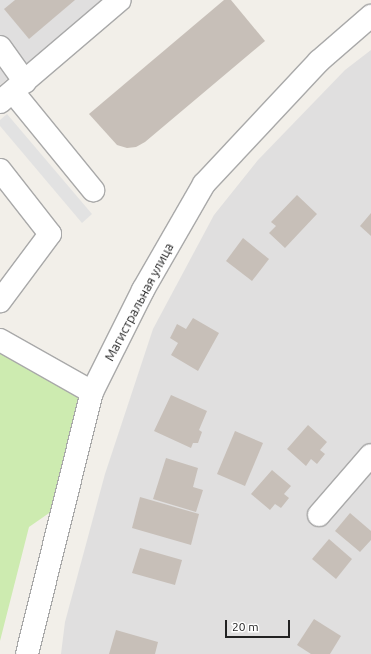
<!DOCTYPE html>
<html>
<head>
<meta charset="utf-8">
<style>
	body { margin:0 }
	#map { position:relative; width:371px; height:654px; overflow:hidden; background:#f2efe9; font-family:Ubuntu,sans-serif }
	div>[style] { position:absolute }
	.residential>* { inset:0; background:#e0dfdf }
	.grass>* { inset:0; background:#cdebb0 }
	.parking>* { inset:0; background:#e2e2e2 }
	.building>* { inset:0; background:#c7bfb8 }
	.roads { filter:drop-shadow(1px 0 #a9a9a9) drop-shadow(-1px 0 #a9a9a9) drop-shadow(0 1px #a9a9a9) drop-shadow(0 -1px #a9a9a9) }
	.minor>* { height:22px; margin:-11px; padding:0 11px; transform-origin:11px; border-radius:11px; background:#fff }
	span { translate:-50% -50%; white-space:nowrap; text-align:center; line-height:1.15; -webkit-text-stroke:4px #fff; paint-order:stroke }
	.street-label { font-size:13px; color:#222 }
	.scale { position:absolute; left:225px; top:620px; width:65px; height:18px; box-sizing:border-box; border:2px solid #222; border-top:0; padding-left:5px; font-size:12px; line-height:14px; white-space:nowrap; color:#222; -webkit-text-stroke:3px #fff; paint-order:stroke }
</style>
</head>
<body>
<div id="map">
	<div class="residential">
		<i style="clip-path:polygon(0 0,103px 0,0 85px)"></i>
		<i style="clip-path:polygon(371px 50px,371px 654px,61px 654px,65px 622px,105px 474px,153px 329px,214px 215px,258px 160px,345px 70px)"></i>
	</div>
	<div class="grass">
		<i style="clip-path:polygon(0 348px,83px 393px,52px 511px,29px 527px,0 641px)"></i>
	</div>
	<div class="parking">
		<i style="clip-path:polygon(7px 114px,92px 214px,82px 223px,0 126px,0 120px)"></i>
	</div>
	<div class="building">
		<i style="clip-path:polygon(15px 0,75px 0,29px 39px,4px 9px)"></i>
		<i style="clip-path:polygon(224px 0,231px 0,265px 41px,145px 142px,136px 147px,127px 148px,117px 145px,89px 114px)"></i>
		<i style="clip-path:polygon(297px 195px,317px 214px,285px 248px,269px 233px,276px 226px,271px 222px)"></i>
		<i style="clip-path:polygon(371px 213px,371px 236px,360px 226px)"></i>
		<i style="clip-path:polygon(243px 238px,269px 259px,252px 281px,226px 261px)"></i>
		<i style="clip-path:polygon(193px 318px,219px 333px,198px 371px,171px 355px,178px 343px,170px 338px,177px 324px,186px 329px)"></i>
		<i style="clip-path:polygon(171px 395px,207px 411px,199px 430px,202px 432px,198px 443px,193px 443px,191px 448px,154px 431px)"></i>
		<i style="clip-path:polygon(308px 425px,327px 442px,320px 450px,325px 454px,317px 464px,311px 459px,306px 466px,287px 449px)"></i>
		<i style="clip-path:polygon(235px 431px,263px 443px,245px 486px,217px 474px)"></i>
		<i style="clip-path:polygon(166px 458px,198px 468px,193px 487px,203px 490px,196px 512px,153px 499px)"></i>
		<i style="clip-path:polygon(272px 470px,291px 486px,284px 494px,289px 498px,281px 508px,275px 504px,270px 510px,251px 494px)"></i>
		<i style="clip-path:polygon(140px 497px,199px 514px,191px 545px,132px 528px)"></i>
		<i style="clip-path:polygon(350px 513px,371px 531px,371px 540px,360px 552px,335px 531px)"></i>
		<i style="clip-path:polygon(329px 539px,352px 559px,336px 579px,312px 559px)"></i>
		<i style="clip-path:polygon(140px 548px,182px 560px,175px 585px,132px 573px)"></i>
		<i style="clip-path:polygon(314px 619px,341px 636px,330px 654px,311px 654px,297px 645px)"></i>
		<i style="clip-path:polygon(116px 630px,158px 642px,155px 654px,109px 654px)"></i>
	</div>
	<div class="roads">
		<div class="minor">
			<i style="left:0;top:47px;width:43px;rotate:54.5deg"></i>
			<i style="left:13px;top:92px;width:127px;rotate:50.8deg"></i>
			<i style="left:0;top:102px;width:157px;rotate:-40.4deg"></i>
			<i style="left:0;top:170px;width:81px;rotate:52deg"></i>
			<i style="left:50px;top:234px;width:84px;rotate:126.7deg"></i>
			<i style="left:0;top:340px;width:106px;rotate:29.5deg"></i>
			<i style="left:319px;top:515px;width:79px;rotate:-49.1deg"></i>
			<i style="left:27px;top:654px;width:270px;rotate:-76.1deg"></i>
			<i style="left:92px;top:392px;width:114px;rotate:-63.4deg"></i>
			<i style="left:143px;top:290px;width:122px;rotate:-60.1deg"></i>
			<i style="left:204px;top:184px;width:168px;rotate:-46.9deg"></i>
			<i style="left:319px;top:61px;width:69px;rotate:-40.9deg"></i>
		</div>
	</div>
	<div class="street-label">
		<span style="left:139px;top:302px;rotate:-62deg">Магистральная улица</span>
	</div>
	<div class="scale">20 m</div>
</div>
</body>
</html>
